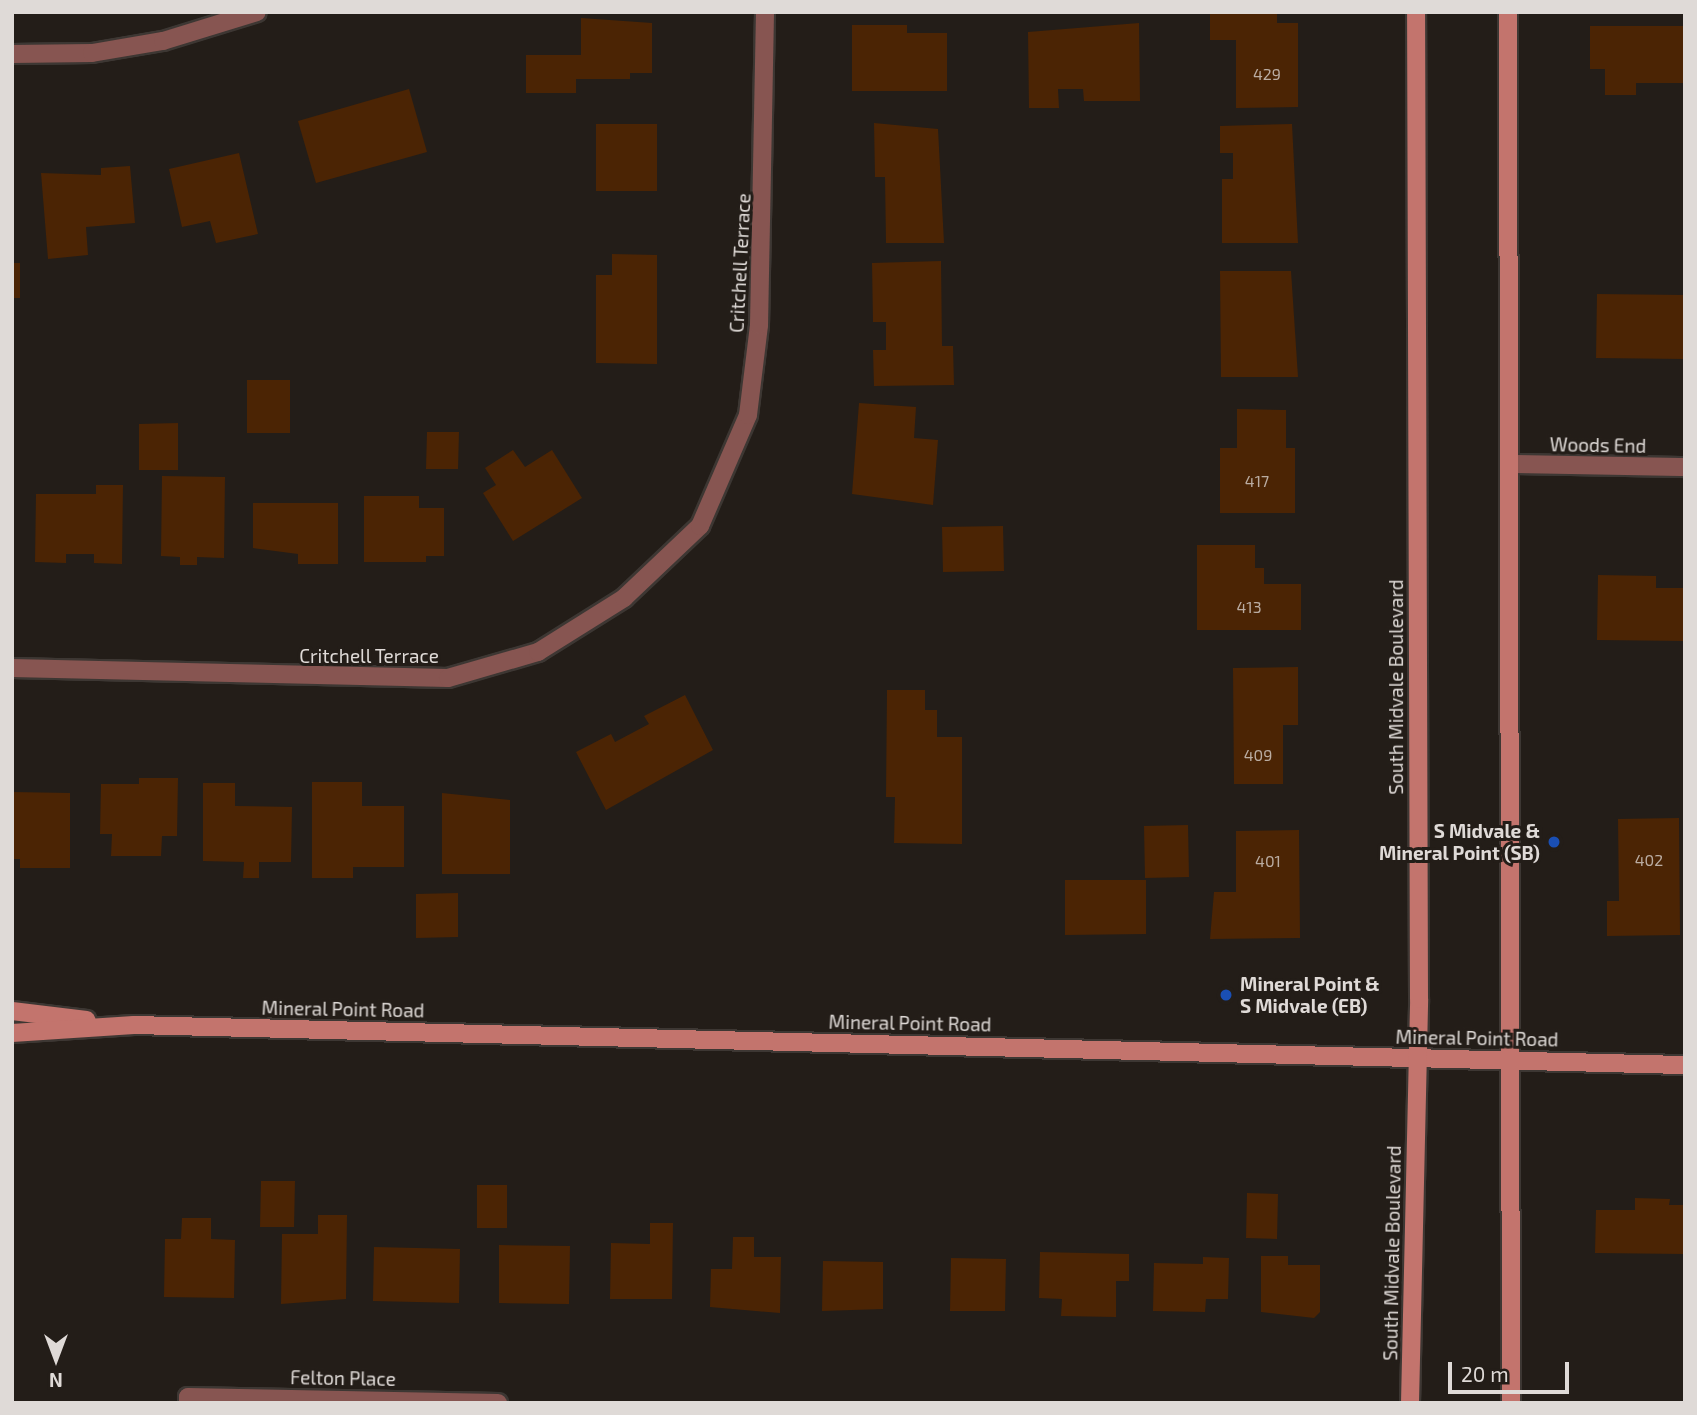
<!DOCTYPE html>
<html>
<head>
<meta charset="utf-8">
<style>
	body { margin:0 }
	#map { position:relative; width:1697px; height:1415px; overflow:hidden; background:#231d18; font-family:"Exo 2",sans-serif }
	div>[style] { position:absolute }
	.building>* { inset:0; background:#4b2404 }
	.roads { filter:drop-shadow(2px 0 #3d3733) drop-shadow(-2px 0 #3d3733) drop-shadow(0 2px #3d3733) drop-shadow(0 -2px #3d3733) }
	.minor>* { height:18px; margin:-9px; padding:0 9px; transform-origin:9px; border-radius:9px; background:#875551 }
	.secondary>* { height:18px; margin:-9px; padding:0 9px; transform-origin:9px; border-radius:9px; background:#c3746d }
	.dots>* { width:19px; height:19px; translate:-50% -50%; box-sizing:border-box; border:4px solid #231d18; border-radius:50% }
	span { translate:-50% -50%; white-space:nowrap; text-align:center; line-height:1.15; -webkit-text-stroke:6px #231d18; paint-order:stroke }
	.number-label { font-size:16px; color:#baaca2 }
	.number-label span { -webkit-text-stroke-width:0 }
	.street-label { font-size:19px; color:#dfdad7 }
	.poi-label { font-size:19px; color:#dfdad7; font-weight:700 }
	.right { translate:-100% -50%; text-align:right }
	.left { translate:0 -50%; text-align:left }
	.frame { position:absolute; inset:0; border:14px solid #dfdad7; pointer-events:none }
	.north { position:absolute; left:21px; top:1324px; width:70px; height:70px; -webkit-text-stroke:5px #231d18; paint-order:stroke; rotate:180deg; font-size:19px; font-weight:700; line-height:28px; text-align:center; color:#dfdad7 }
	.north::after { content:''; display:block; margin:auto; width:24px; height:32px; background:#dfdad7; clip-path:polygon(50% 0,100% 100%,50% 72%,0 100%) }
	.scale { position:absolute; left:1448px; top:1362px; width:121px; height:32px; box-sizing:border-box; border:4px solid #dfdad7; border-top:0; padding-left:9px; font-size:21px; line-height:24px; white-space:nowrap; color:#dfdad7; -webkit-text-stroke:5px #231d18; paint-order:stroke }
</style>
</head>
<body>
<div id="map">
	<div class="building">
		<i style="clip-path:polygon(1210px 12px,1277px 12px,1277px 23px,1298px 23px,1298px 107px,1236px 108px,1236px 40px,1210px 40px)"></i>
		<i style="clip-path:polygon(581px 18px,652px 23px,652px 73px,630px 73px,630px 79px,576px 79px,576px 93px,526px 93px,526px 55px,581px 55px)"></i>
		<i style="clip-path:polygon(1139px 23px,1140px 101px,1084px 101px,1083px 89px,1058px 89px,1059px 108px,1029px 108px,1028px 32px)"></i>
		<i style="clip-path:polygon(852px 25px,907px 25px,907px 33px,947px 33px,947px 91px,852px 91px)"></i>
		<i style="clip-path:polygon(1590px 26px,1685px 26px,1685px 83px,1636px 83px,1636px 95px,1605px 95px,1605px 69px,1590px 69px)"></i>
		<i style="clip-path:polygon(409px 89px,427px 152px,316px 183px,298px 121px)"></i>
		<i style="clip-path:polygon(874px 123px,938px 129px,944px 243px,886px 243px,885px 177px,875px 177px)"></i>
		<i style="clip-path:polygon(596px 124px,657px 124px,657px 191px,596px 191px)"></i>
		<i style="clip-path:polygon(1292px 124px,1298px 243px,1222px 243px,1222px 179px,1233px 179px,1233px 153px,1220px 153px,1220px 126px)"></i>
		<i style="clip-path:polygon(239px 153px,258px 234px,216px 243px,210px 221px,182px 227px,169px 169px)"></i>
		<i style="clip-path:polygon(130px 166px,135px 223px,86px 227px,88px 255px,48px 259px,41px 173px,101px 175px,101px 168px)"></i>
		<i style="clip-path:polygon(612px 254px,657px 255px,657px 364px,596px 363px,596px 275px,612px 275px)"></i>
		<i style="clip-path:polygon(941px 261px,942px 346px,953px 346px,954px 385px,874px 386px,873px 350px,886px 350px,886px 322px,873px 322px,872px 263px)"></i>
		<i style="clip-path:polygon(12px 263px,20px 263px,20px 298px,12px 298px)"></i>
		<i style="clip-path:polygon(1220px 271px,1291px 271px,1298px 377px,1221px 377px)"></i>
		<i style="clip-path:polygon(1597px 294px,1685px 295px,1685px 359px,1596px 358px)"></i>
		<i style="clip-path:polygon(247px 380px,290px 380px,290px 433px,247px 433px)"></i>
		<i style="clip-path:polygon(859px 403px,916px 407px,914px 438px,938px 440px,933px 505px,852px 494px)"></i>
		<i style="clip-path:polygon(1237px 409px,1286px 410px,1286px 448px,1295px 448px,1295px 513px,1220px 513px,1220px 448px,1237px 448px)"></i>
		<i style="clip-path:polygon(178px 423px,178px 470px,139px 470px,139px 424px)"></i>
		<i style="clip-path:polygon(427px 432px,459px 432px,458px 469px,426px 469px)"></i>
		<i style="clip-path:polygon(513px 450px,525px 467px,552px 450px,582px 498px,513px 541px,483px 493px,496px 485px,485px 468px)"></i>
		<i style="clip-path:polygon(162px 476px,225px 477px,224px 558px,197px 557px,197px 565px,180px 565px,180px 557px,161px 556px)"></i>
		<i style="clip-path:polygon(96px 485px,123px 485px,122px 564px,94px 563px,94px 554px,66px 554px,66px 563px,35px 562px,36px 494px,96px 494px)"></i>
		<i style="clip-path:polygon(364px 496px,419px 496px,419px 508px,444px 508px,444px 556px,426px 556px,426px 562px,364px 562px)"></i>
		<i style="clip-path:polygon(253px 503px,338px 503px,338px 564px,298px 564px,298px 554px,253px 548px)"></i>
		<i style="clip-path:polygon(1003px 526px,1004px 571px,943px 572px,942px 527px)"></i>
		<i style="clip-path:polygon(1197px 545px,1255px 545px,1255px 568px,1264px 568px,1264px 584px,1301px 584px,1301px 630px,1197px 630px)"></i>
		<i style="clip-path:polygon(1598px 575px,1656px 576px,1656px 588px,1685px 588px,1685px 641px,1597px 640px)"></i>
		<i style="clip-path:polygon(1298px 667px,1298px 725px,1283px 725px,1283px 784px,1234px 784px,1233px 668px)"></i>
		<i style="clip-path:polygon(887px 690px,925px 690px,925px 710px,937px 710px,937px 737px,962px 737px,962px 844px,894px 843px,895px 797px,886px 797px)"></i>
		<i style="clip-path:polygon(685px 695px,713px 750px,606px 810px,576px 752px,611px 734px,615px 742px,649px 724px,644px 716px)"></i>
		<i style="clip-path:polygon(139px 778px,178px 778px,177px 836px,162px 836px,161px 856px,111px 856px,112px 834px,100px 834px,101px 784px,139px 784px)"></i>
		<i style="clip-path:polygon(312px 782px,362px 782px,362px 806px,404px 806px,404px 867px,353px 867px,353px 878px,312px 878px)"></i>
		<i style="clip-path:polygon(203px 783px,235px 783px,235px 806px,292px 807px,291px 862px,259px 862px,259px 878px,243px 878px,244px 862px,203px 861px)"></i>
		<i style="clip-path:polygon(12px 792px,70px 793px,70px 868px,20px 868px,20px 859px,12px 859px)"></i>
		<i style="clip-path:polygon(442px 793px,510px 800px,510px 874px,442px 874px)"></i>
		<i style="clip-path:polygon(1679px 818px,1680px 935px,1607px 936px,1607px 901px,1619px 901px,1618px 819px)"></i>
		<i style="clip-path:polygon(1188px 825px,1189px 877px,1145px 878px,1144px 826px)"></i>
		<i style="clip-path:polygon(1299px 830px,1300px 938px,1210px 939px,1214px 892px,1236px 892px,1236px 831px)"></i>
		<i style="clip-path:polygon(1065px 880px,1146px 880px,1146px 934px,1065px 935px)"></i>
		<i style="clip-path:polygon(458px 893px,458px 937px,416px 938px,416px 894px)"></i>
		<i style="clip-path:polygon(261px 1181px,295px 1181px,294px 1227px,260px 1227px)"></i>
		<i style="clip-path:polygon(477px 1185px,507px 1185px,507px 1228px,477px 1228px)"></i>
		<i style="clip-path:polygon(1247px 1193px,1278px 1194px,1277px 1239px,1246px 1238px)"></i>
		<i style="clip-path:polygon(1635px 1198px,1670px 1199px,1669px 1205px,1685px 1205px,1685px 1254px,1595px 1253px,1596px 1210px,1635px 1210px)"></i>
		<i style="clip-path:polygon(318px 1215px,347px 1215px,346px 1299px,281px 1304px,282px 1234px,318px 1234px)"></i>
		<i style="clip-path:polygon(182px 1218px,211px 1218px,211px 1239px,235px 1240px,234px 1298px,164px 1297px,165px 1239px,181px 1239px)"></i>
		<i style="clip-path:polygon(650px 1223px,673px 1223px,672px 1299px,610px 1299px,611px 1243px,650px 1244px)"></i>
		<i style="clip-path:polygon(733px 1237px,754px 1237px,754px 1257px,781px 1257px,780px 1313px,710px 1307px,711px 1269px,732px 1269px)"></i>
		<i style="clip-path:polygon(499px 1245px,570px 1246px,569px 1304px,499px 1303px)"></i>
		<i style="clip-path:polygon(374px 1247px,460px 1249px,459px 1303px,373px 1301px)"></i>
		<i style="clip-path:polygon(1040px 1252px,1129px 1254px,1129px 1281px,1116px 1281px,1116px 1317px,1061px 1316px,1062px 1299px,1039px 1298px)"></i>
		<i style="clip-path:polygon(1261px 1256px,1288px 1256px,1288px 1265px,1320px 1265px,1320px 1312px,1314px 1318px,1261px 1312px)"></i>
		<i style="clip-path:polygon(1203px 1257px,1229px 1258px,1228px 1299px,1206px 1299px,1205px 1312px,1153px 1311px,1154px 1263px,1203px 1264px)"></i>
		<i style="clip-path:polygon(951px 1258px,1006px 1259px,1005px 1311px,950px 1311px)"></i>
		<i style="clip-path:polygon(823px 1261px,883px 1262px,883px 1309px,822px 1311px)"></i>
	</div>
	<div class="roads">
		<div class="minor">
			<i style="left:12px;top:54px;width:80px;rotate:-0.7deg"></i>
			<i style="left:92px;top:53px;width:72px;rotate:-9.6deg"></i>
			<i style="left:163px;top:41px;width:98px;rotate:-17.1deg"></i>
			<i style="left:1511px;top:464px;width:174px;rotate:1deg"></i>
			<i style="left:12px;top:668px;width:436px;rotate:1.3deg"></i>
			<i style="left:448px;top:678px;width:94px;rotate:-16.1deg"></i>
			<i style="left:538px;top:652px;width:102px;rotate:-32.1deg"></i>
			<i style="left:624px;top:598px;width:105px;rotate:-43.5deg"></i>
			<i style="left:700px;top:526px;width:121px;rotate:-66.6deg"></i>
			<i style="left:748px;top:415px;width:91px;rotate:-83deg"></i>
			<i style="left:759px;top:325px;width:313px;rotate:-88.9deg"></i>
			<i style="left:188px;top:1403px;width:6px;rotate:-90deg"></i>
			<i style="left:188px;top:1397px;width:310px;rotate:1.1deg"></i>
		</div>
		<div class="secondary">
			<i style="left:1508px;top:12px;width:1391px;rotate:89.88deg"></i>
			<i style="left:12px;top:1011px;width:75px;rotate:6.9deg"></i>
			<i style="left:12px;top:1033px;width:122px;rotate:-3.8deg"></i>
			<i style="left:134px;top:1025px;width:1552px;rotate:1.48deg"></i>
			<i style="left:1410px;top:1403px;width:404px;rotate:-88.7deg"></i>
			<i style="left:1419px;top:999px;width:987px;rotate:-90.17deg"></i>
		</div>
	</div>
	<div class="dots">
		<i style="left:1554px;top:842px;background:#1a4fb4"></i>
		<i style="left:1226px;top:995px;background:#1a4fb4"></i>
	</div>
	<div class="number-label">
		<span style="left:1267px;top:74px">429</span>
		<span style="left:1257px;top:481px">417</span>
		<span style="left:1249px;top:607px">413</span>
		<span style="left:1258px;top:755px">409</span>
		<span style="left:1649px;top:860px">402</span>
		<span style="left:1268px;top:861px">401</span>
	</div>
	<div class="street-label">
		<span style="left:740px;top:263px;rotate:-87deg">Critchell Terrace</span>
		<span style="left:1598px;top:445px;rotate:1deg">Woods End</span>
		<span style="left:369px;top:656px">Critchell Terrace</span>
		<span style="left:1396px;top:687px;rotate:-90deg">South Midvale Boulevard</span>
		<span style="left:343px;top:1009px;rotate:1deg">Mineral Point Road</span>
		<span style="left:910px;top:1023px;rotate:1deg">Mineral Point Road</span>
		<span style="left:1477px;top:1038px;rotate:1deg">Mineral Point Road</span>
		<span style="left:1392px;top:1253px;rotate:-89deg">South Midvale Boulevard</span>
		<span style="left:343px;top:1378px;rotate:1deg">Felton Place</span>
	</div>
	<div class="poi-label">
		<span class="right" style="left:1540px;top:842px">S Midvale &amp;<br>Mineral Point (SB)</span>
		<span class="left" style="left:1240px;top:995px">Mineral Point &amp;<br>S Midvale (EB)</span>
	</div>
	<div class="frame"></div>
	<div class="north">N</div>
	<div class="scale">20 m</div>
</div>
</body>
</html>
